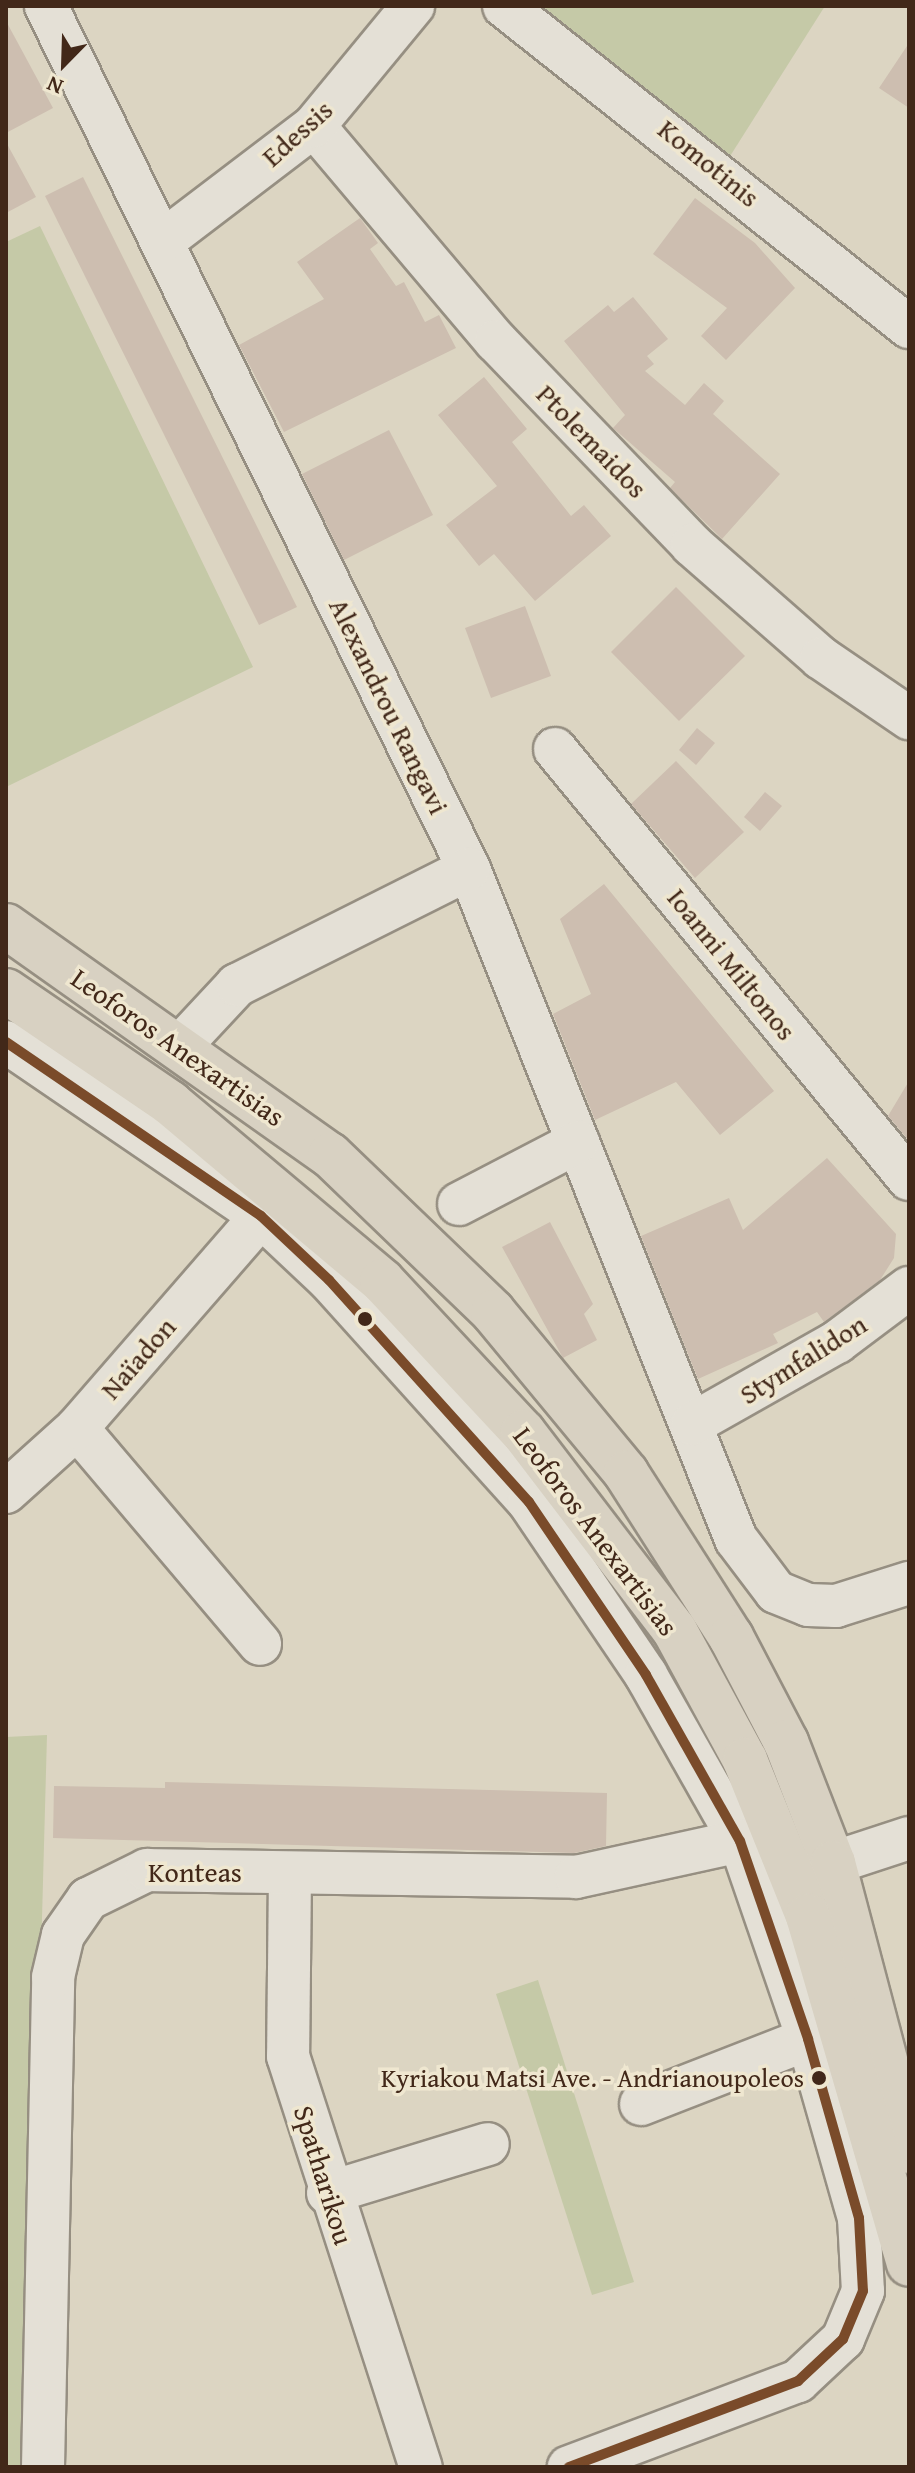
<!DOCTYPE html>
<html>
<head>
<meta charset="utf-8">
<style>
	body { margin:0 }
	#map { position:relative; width:915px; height:2473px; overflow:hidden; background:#dcd5c2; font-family:"Gentium Book Plus",serif }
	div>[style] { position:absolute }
	.green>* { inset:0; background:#c5c9a7 }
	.building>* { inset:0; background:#cdbeb0 }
	.roads { filter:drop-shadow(2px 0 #968f82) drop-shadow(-2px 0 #968f82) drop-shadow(0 2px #968f82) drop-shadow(0 -2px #968f82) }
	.minor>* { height:42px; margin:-21px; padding:0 21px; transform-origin:21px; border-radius:21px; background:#e4e0d6 }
	.major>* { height:44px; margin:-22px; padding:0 22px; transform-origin:22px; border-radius:22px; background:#d8d1c2 }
	.bus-1>* { height:10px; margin:-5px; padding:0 5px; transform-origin:5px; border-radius:5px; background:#7a4b2a }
	.dots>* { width:22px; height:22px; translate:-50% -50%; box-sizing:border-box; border:4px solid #efe7d0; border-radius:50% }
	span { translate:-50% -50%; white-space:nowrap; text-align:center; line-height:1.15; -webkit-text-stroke:7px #efe7d0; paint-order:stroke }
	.bus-label { font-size:26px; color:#422819 }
	.right { translate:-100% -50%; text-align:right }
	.street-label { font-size:28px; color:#422819 }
	.frame { position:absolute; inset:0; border:8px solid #422819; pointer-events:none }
	.north { position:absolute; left:24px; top:24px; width:80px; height:80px; -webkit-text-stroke:6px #efe7d0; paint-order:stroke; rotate:203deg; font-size:22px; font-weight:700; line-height:32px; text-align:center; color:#422819 }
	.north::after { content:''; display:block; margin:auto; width:28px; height:36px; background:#422819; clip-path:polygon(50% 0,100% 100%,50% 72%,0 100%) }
</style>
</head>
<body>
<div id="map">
	<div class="green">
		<i style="clip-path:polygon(503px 6px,825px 6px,720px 172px)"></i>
		<i style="clip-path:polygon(40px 226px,253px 667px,6px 787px,6px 242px)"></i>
		<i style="clip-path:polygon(47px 1735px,27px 2467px,6px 2467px,6px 1737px)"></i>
		<i style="clip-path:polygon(538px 1980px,634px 2282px,592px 2295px,496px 1994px)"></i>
	</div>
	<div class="building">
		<i style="clip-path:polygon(6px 21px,53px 108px,6px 133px)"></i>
		<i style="clip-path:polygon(909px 43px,909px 108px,879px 88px)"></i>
		<i style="clip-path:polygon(6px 142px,36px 197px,6px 213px)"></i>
		<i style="clip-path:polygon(83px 177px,297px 607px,259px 625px,45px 196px)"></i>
		<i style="clip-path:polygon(695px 198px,755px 243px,795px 288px,726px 360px,701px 336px,727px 308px,653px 254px)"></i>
		<i style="clip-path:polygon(360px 218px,378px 243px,370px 249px,396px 286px,404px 282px,425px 322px,439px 315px,456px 348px,284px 432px,239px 345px,324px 299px,297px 262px)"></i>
		<i style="clip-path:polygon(633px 297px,668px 339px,647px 356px,654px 364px,645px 371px,685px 405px,704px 383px,724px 401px,713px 414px,780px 474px,722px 539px,670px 488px,675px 482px,613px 428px,625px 415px,564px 341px,608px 305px,614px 312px)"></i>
		<i style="clip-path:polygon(484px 377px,527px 429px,512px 442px,571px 516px,584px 505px,611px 536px,535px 601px,494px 554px,479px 566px,446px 525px,497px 486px,438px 415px)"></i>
		<i style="clip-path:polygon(389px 430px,433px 515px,344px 560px,302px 474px)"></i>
		<i style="clip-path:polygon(676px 587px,745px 656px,679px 721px,611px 652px)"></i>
		<i style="clip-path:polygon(525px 606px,551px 676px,491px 698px,465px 628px)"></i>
		<i style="clip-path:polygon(697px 728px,715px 743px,696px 765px,679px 750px)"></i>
		<i style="clip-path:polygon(676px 761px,744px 832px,695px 878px,631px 804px)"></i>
		<i style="clip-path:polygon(765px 792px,782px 806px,760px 831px,744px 817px)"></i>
		<i style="clip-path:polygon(604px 884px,774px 1091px,720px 1135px,676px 1082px,595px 1120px,553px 1014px,591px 994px,560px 919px)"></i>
		<i style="clip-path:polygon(909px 1081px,909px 1141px,888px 1116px)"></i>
		<i style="clip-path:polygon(827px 1158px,896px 1234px,894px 1258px,880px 1280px,824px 1322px,817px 1312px,773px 1334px,778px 1343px,698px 1379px,641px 1236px,729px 1198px,743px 1230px)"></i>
		<i style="clip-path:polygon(550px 1222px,593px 1304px,584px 1314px,597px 1340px,563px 1358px,502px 1247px)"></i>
		<i style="clip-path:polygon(165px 1782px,607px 1793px,606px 1846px,574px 1853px,53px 1838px,54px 1786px,165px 1788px)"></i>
	</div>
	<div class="roads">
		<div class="minor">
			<i style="left:46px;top:6px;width:961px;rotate:63.89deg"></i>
			<i style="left:469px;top:869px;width:721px;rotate:68.27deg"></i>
			<i style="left:736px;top:1539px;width:66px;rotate:53deg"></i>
			<i style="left:776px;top:1592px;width:35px;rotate:22deg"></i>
			<i style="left:808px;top:1605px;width:28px;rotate:2deg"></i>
			<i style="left:836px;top:1606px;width:77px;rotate:-17.5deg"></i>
			<i style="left:504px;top:6px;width:517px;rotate:38.4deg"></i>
			<i style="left:314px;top:126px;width:282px;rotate:49.8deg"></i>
			<i style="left:496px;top:341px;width:283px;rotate:46.1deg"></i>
			<i style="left:692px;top:545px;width:171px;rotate:41.2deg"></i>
			<i style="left:821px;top:658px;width:107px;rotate:34.3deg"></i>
			<i style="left:163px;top:241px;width:190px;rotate:-37.3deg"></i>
			<i style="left:314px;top:126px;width:156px;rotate:-50.5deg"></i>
			<i style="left:555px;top:749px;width:557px;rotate:50.54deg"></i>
			<i style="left:6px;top:1042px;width:309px;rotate:34.3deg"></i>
			<i style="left:261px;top:1216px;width:93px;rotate:43.3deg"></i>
			<i style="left:329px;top:1280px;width:299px;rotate:48deg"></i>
			<i style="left:529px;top:1502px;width:209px;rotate:55.9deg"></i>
			<i style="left:646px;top:1675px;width:191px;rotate:60.5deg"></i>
			<i style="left:740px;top:1841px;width:209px;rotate:71deg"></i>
			<i style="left:808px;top:2039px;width:186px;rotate:74.1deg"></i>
			<i style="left:859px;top:2218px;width:73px;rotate:86.9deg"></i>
			<i style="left:863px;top:2291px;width:52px;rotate:112.6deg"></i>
			<i style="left:843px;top:2339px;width:62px;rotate:137deg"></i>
			<i style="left:798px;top:2381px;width:245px;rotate:159.4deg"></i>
			<i style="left:182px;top:1044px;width:81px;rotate:-47deg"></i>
			<i style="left:237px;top:985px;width:259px;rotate:-26.6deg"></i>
			<i style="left:459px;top:1204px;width:134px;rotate:-27.5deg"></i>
			<i style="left:692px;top:1424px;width:167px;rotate:-29.5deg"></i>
			<i style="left:837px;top:1342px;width:90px;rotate:-36.9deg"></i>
			<i style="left:77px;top:1428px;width:283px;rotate:49.7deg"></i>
			<i style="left:6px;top:1492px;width:96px;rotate:-42deg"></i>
			<i style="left:77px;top:1428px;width:281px;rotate:-49deg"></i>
			<i style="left:833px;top:1863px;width:80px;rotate:-18.2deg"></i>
			<i style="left:290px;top:1873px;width:183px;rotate:90.6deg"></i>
			<i style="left:288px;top:2056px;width:432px;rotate:72.1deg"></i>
			<i style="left:641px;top:2104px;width:179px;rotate:-21.3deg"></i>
			<i style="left:328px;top:2193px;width:167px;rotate:-17deg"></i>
			<i style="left:43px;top:2467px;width:490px;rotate:-88.8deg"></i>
			<i style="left:53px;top:1977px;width:43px;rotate:-76.6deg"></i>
			<i style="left:63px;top:1935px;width:44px;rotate:-55.2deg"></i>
			<i style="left:88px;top:1899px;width:66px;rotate:-26.2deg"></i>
			<i style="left:147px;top:1870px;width:429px;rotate:0.9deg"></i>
			<i style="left:576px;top:1877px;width:168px;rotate:-12.4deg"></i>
		</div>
		<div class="major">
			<i style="left:6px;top:926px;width:397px;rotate:35.3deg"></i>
			<i style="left:330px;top:1155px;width:226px;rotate:43.9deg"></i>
			<i style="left:493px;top:1312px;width:209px;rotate:50.4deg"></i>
			<i style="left:626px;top:1473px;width:195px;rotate:57.4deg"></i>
			<i style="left:731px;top:1637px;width:119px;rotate:62.4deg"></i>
			<i style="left:786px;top:1742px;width:130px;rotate:68.8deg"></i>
			<i style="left:833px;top:1863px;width:298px;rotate:75.2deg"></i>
			<i style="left:6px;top:991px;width:199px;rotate:34.3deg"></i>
			<i style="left:170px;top:1103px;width:277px;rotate:40deg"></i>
			<i style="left:382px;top:1281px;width:207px;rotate:47deg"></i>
			<i style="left:523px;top:1432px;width:250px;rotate:52.6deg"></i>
			<i style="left:675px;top:1631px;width:147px;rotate:61.5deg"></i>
			<i style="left:745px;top:1760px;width:168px;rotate:68deg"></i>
			<i style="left:808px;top:1916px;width:362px;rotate:73.8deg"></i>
		</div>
	</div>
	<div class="bus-1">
		<i style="left:6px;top:1042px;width:309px;rotate:34.3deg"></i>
		<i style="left:261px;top:1216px;width:93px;rotate:43.3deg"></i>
		<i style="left:329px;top:1280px;width:299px;rotate:48deg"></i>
		<i style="left:529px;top:1502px;width:209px;rotate:55.9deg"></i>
		<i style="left:646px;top:1675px;width:191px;rotate:60.5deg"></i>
		<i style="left:740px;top:1841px;width:209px;rotate:71deg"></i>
		<i style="left:808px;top:2039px;width:186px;rotate:74.1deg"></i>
		<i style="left:859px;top:2218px;width:73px;rotate:86.9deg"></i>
		<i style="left:863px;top:2291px;width:52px;rotate:112.6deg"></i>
		<i style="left:843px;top:2339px;width:62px;rotate:137deg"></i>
		<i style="left:798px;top:2381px;width:245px;rotate:159.4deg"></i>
	</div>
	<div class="dots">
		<i style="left:365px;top:1319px;background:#422819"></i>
		<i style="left:819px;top:2078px;background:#422819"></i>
	</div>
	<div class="bus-label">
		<span class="right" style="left:804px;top:2078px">Kyriakou Matsi Ave. - Andrianoupoleos</span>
	</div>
	<div class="street-label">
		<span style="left:297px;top:133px;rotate:-42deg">Edessis</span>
		<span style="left:709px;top:163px;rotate:39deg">Komotinis</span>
		<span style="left:592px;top:441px;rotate:46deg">Ptolemaidos</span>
		<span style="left:389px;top:706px;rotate:64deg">Alexandrou Rangavi</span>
		<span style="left:732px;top:964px;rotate:51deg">Ioanni Miltonos</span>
		<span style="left:178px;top:1047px;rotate:35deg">Leoforos Anexartisias</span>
		<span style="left:138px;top:1358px;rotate:-49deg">Naïadon</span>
		<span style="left:803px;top:1359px;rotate:-32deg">Stymfalidon</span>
		<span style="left:596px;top:1531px;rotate:53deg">Leoforos Anexartisias</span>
		<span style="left:195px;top:1872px">Konteas</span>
		<span style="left:324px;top:2175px;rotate:73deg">Spatharikou</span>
	</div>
	<div class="frame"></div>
	<div class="north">N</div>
</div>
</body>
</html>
